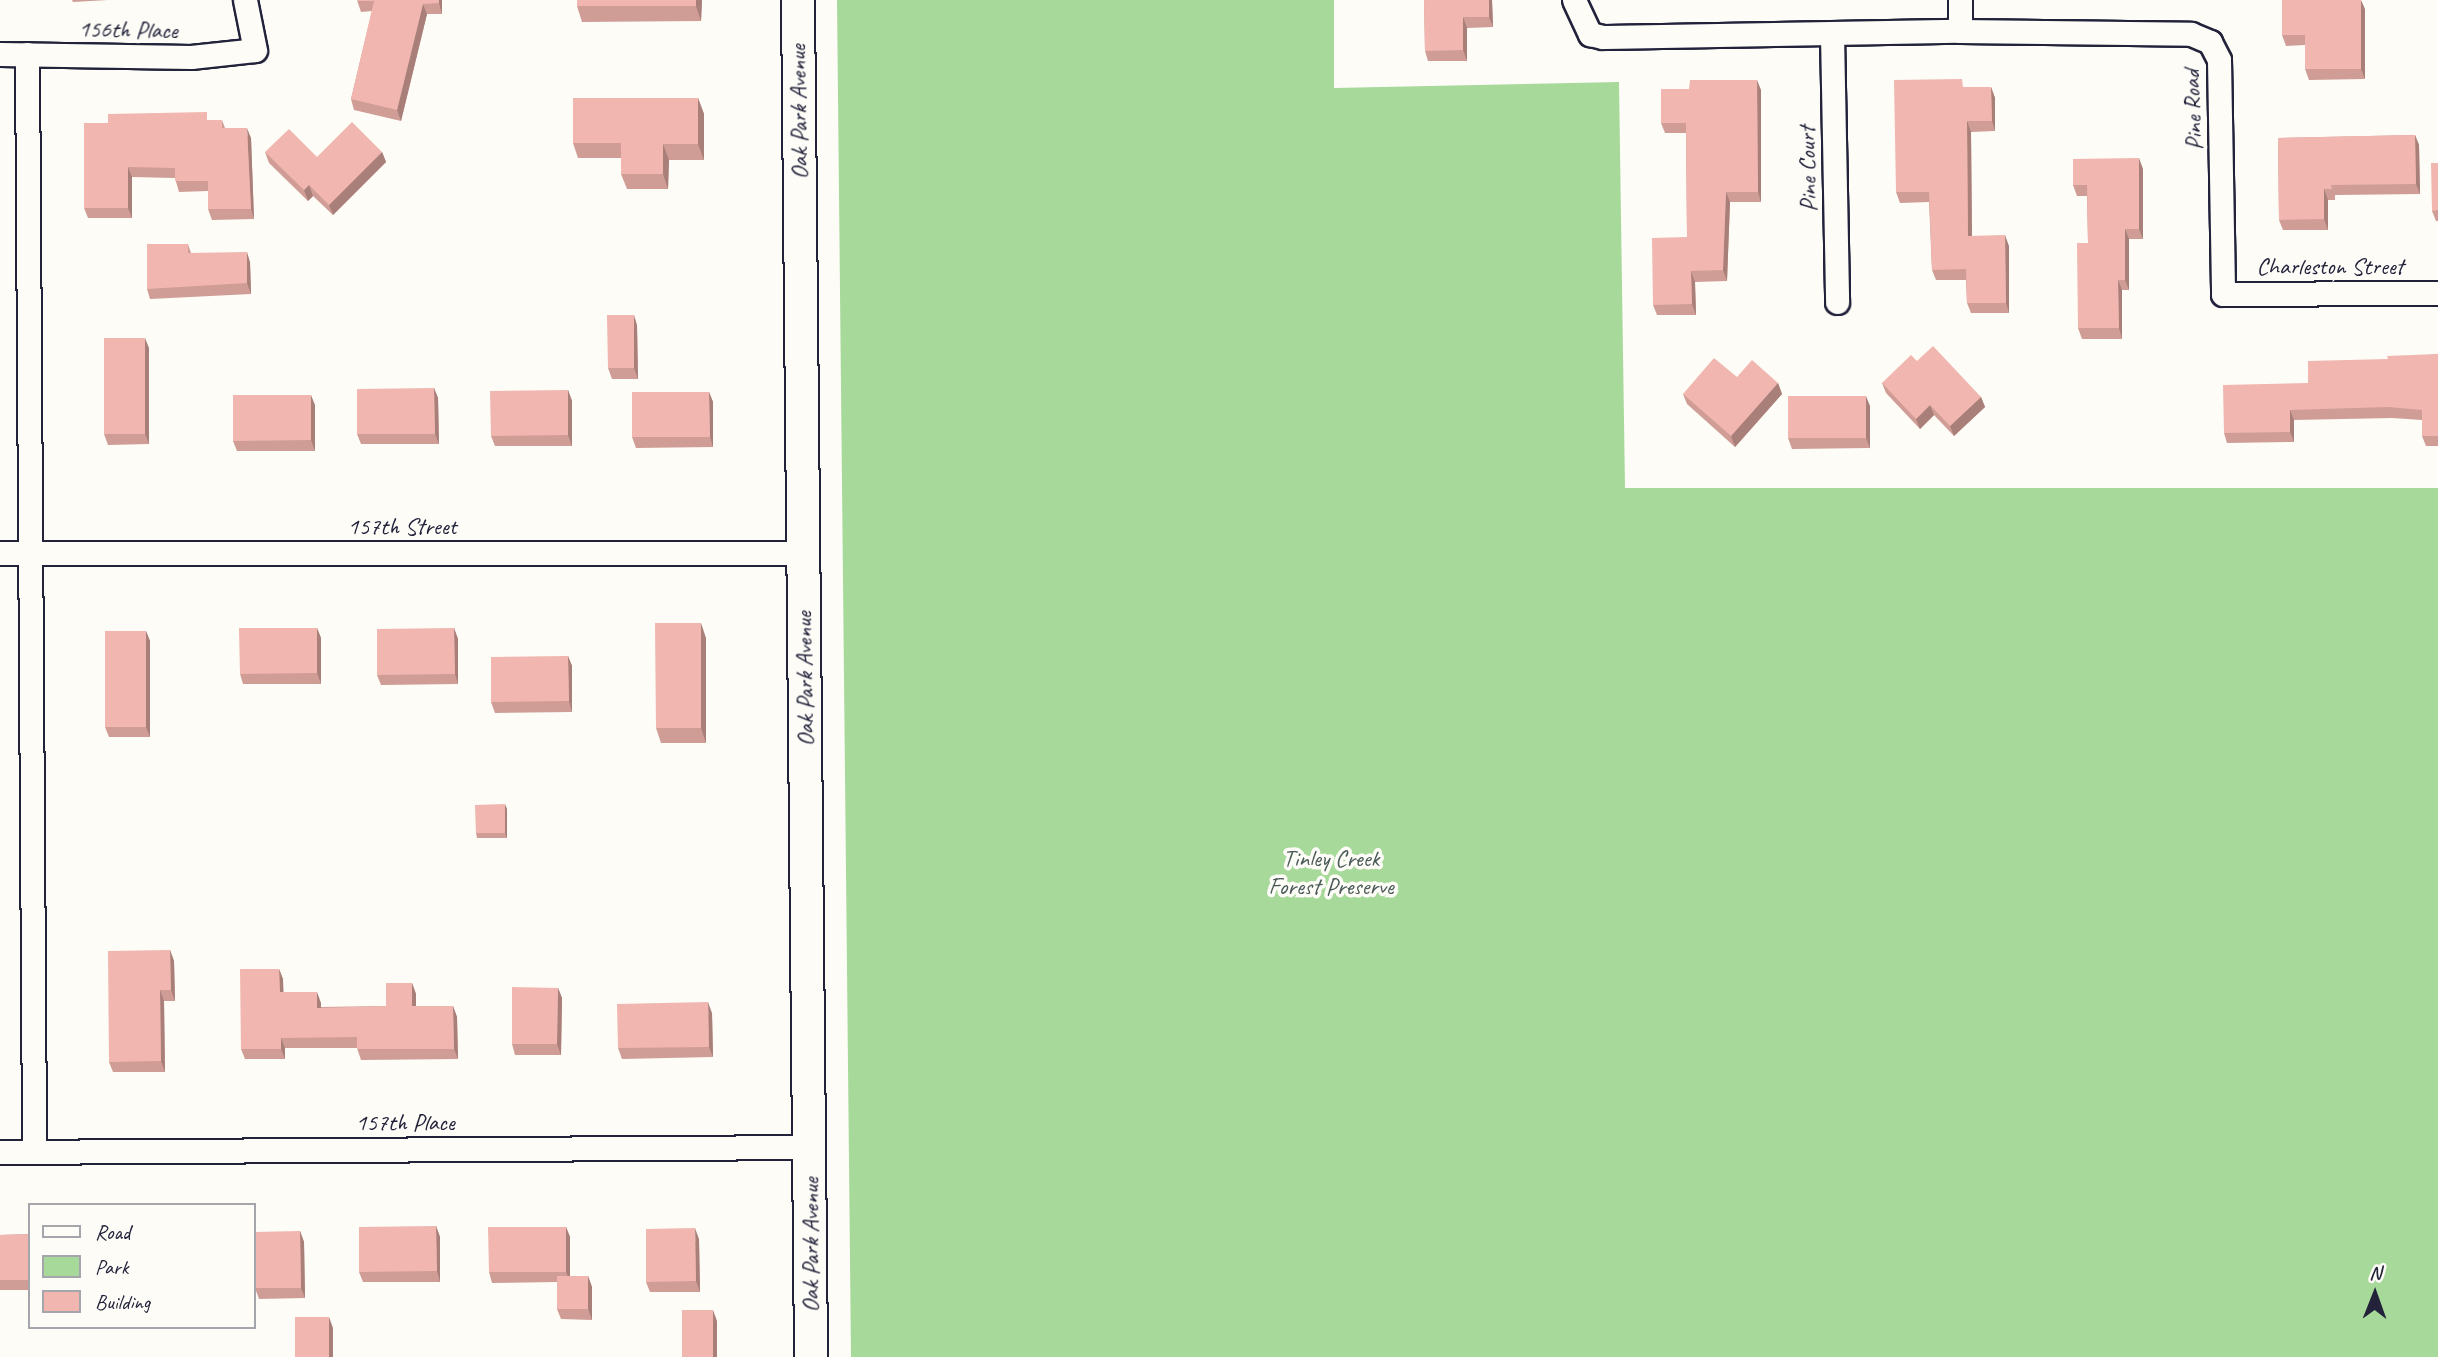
<!DOCTYPE html>
<html>
<head>
<meta charset="utf-8">
<style>
	body { margin:0 }
	#map { position:relative; width:2438px; height:1357px; overflow:hidden; background:#fdfcf7; font-family:Caveat,sans-serif }
	div>[style] { position:absolute }
	.green>* { inset:0; background:#a7d99a }
	.roads { filter:drop-shadow(2px 0 #22223b) drop-shadow(-2px 0 #22223b) drop-shadow(0 2px #22223b) drop-shadow(0 -2px #22223b) }
	.street>* { height:23px; margin:-11.5px; padding:0 11.5px; transform-origin:11.5px; border-radius:11.5px; background:#fdfcf7 }
	.secondary>* { height:32px; margin:-16px; padding:0 16px; transform-origin:16px; border-radius:16px; background:#fdfcf7 }
	.wall>* { inset:0; background:#cf9d96 }
	.shaded-wall>* { inset:0; background:#a97f7a }
	.building>* { inset:0; background:#f1b6af }
	span { translate:-50% -50%; white-space:nowrap; text-align:center; line-height:1.15; -webkit-text-stroke:7px #fdfcf7; paint-order:stroke }
	.street-label { font-size:24px; color:#22223b }
	.park-label { font-size:24px; color:#4a5958 }
	.legend { position:absolute; left:28px; top:1203px; width:228px; height:126px; box-sizing:border-box; background:#fdfcf7; border:2px solid #a5a5ac; margin:0; padding:9px 12px; list-style:none; font-size:21px; color:#22223b }
	.legend li { display:flex; align-items:center; gap:14px; height:35px }
	.legend b { width:35px; border:2px solid #a5a5ac }
	.north { position:absolute; left:2340px; top:1259px; width:70px; height:70px; -webkit-text-stroke:5px #fdfcf7; paint-order:stroke; rotate:1deg; font-size:19px; font-weight:700; line-height:28px; text-align:center; color:#22223b }
	.north::after { content:''; display:block; margin:auto; width:24px; height:32px; background:#22223b; clip-path:polygon(50% 0,100% 100%,50% 72%,0 100%) }
</style>
</head>
<body>
<div id="map">
	<div class="green">
		<i style="clip-path:polygon(837px 0,1334px 0,1334px 88px,1619px 82px,1625px 488px,2438px 488px,2438px 1357px,851px 1357px)"></i>
	</div>
	<div class="roads">
		<div class="street">
			<i style="left:1574px;top:0;width:38px;rotate:65deg"></i>
			<i style="left:1590px;top:34px;width:13px;rotate:13deg"></i>
			<i style="left:1603px;top:37px;width:357px;rotate:-1deg"></i>
			<i style="left:1960px;top:0;width:31px;rotate:90deg"></i>
			<i style="left:1960px;top:31px;width:231px;rotate:0.7deg"></i>
			<i style="left:2191px;top:34px;width:21px;rotate:23deg"></i>
			<i style="left:2210px;top:42px;width:20px;rotate:63deg"></i>
			<i style="left:2219px;top:60px;width:234px;rotate:89deg"></i>
			<i style="left:2223px;top:294px;width:215px;rotate:-0.3deg"></i>
			<i style="left:1832px;top:34px;width:268px;rotate:88.9deg"></i>
			<i style="left:0;top:54px;width:191px;rotate:0.9deg"></i>
			<i style="left:191px;top:57px;width:64px;rotate:-6.2deg"></i>
			<i style="left:255px;top:50px;width:51px;rotate:-101.3deg"></i>
			<i style="left:27px;top:54px;width:1098px;rotate:89.63deg"></i>
			<i style="left:0;top:553px;width:803px"></i>
			<i style="left:0;top:1152px;width:811px;rotate:-0.35deg"></i>
		</div>
		<div class="secondary">
			<i style="left:798px;top:0;width:1357px;rotate:89.45deg"></i>
		</div>
	</div>
	<div class="wall">
		<i style="clip-path:polygon(72px 0,108px 0,73px 2px)"></i>
		<i style="clip-path:polygon(357px 0,442px 0,442px 14px,427px 14px,401px 121px,354px 110px,351px 99px,372px 11px,361px 12px)"></i>
		<i style="clip-path:polygon(702px 0,701px 21px,582px 22px,577px 6px)"></i>
		<i style="clip-path:polygon(1424px 0,1492px 0,1493px 27px,1467px 28px,1467px 61px,1428px 61px,1425px 51px)"></i>
		<i style="clip-path:polygon(2365px 9px,2365px 79px,2309px 80px,2305px 69px,2305px 45px,2286px 46px,2282px 35px)"></i>
		<i style="clip-path:polygon(1965px 87px,1991px 87px,1995px 98px,1995px 131px,1971px 132px,1972px 236px,2009px 246px,2009px 313px,1971px 313px,1967px 303px,1966px 280px,1936px 280px,1932px 270px,1929px 202px,1900px 203px,1896px 192px)"></i>
		<i style="clip-path:polygon(1761px 90px,1761px 202px,1730px 202px,1727px 281px,1695px 282px,1696px 315px,1657px 315px,1653px 305px,1687px 237px,1686px 133px,1665px 133px,1661px 123px)"></i>
		<i style="clip-path:polygon(698px 98px,704px 114px,704px 160px,669px 160px,668px 189px,627px 189px,621px 174px,621px 158px,578px 158px,573px 143px)"></i>
		<i style="clip-path:polygon(210px 120px,222px 120px,225px 128px,251px 138px,254px 219px,212px 220px,208px 209px,208px 191px,179px 192px,175px 178px,132px 177px,132px 218px,88px 218px,84px 208px,108px 123px)"></i>
		<i style="clip-path:polygon(2415px 135px,2419px 145px,2420px 194px,2335px 195px,2335px 200px,2328px 200px,2328px 230px,2283px 230px,2279px 220px,2278px 138px)"></i>
		<i style="clip-path:polygon(265px 152px,317px 157px,382px 152px,386px 162px,333px 215px,313px 196px,308px 201px,269px 163px)"></i>
		<i style="clip-path:polygon(2438px 163px,2438px 221px,2436px 221px,2432px 211px)"></i>
		<i style="clip-path:polygon(2143px 169px,2143px 239px,2129px 239px,2129px 290px,2122px 290px,2122px 339px,2082px 339px,2078px 328px,2088px 243px,2087px 196px,2077px 196px,2073px 185px)"></i>
		<i style="clip-path:polygon(188px 244px,191px 253px,250px 262px,251px 294px,150px 299px,147px 289px)"></i>
		<i style="clip-path:polygon(637px 325px,638px 379px,612px 379px,608px 368px)"></i>
		<i style="clip-path:polygon(149px 348px,149px 444px,108px 445px,104px 434px)"></i>
		<i style="clip-path:polygon(2438px 354px,2438px 446px,2426px 446px,2422px 436px,2422px 420px,2392px 418px,2294px 420px,2294px 442px,2227px 443px,2224px 433px,2388px 359px)"></i>
		<i style="clip-path:polygon(1917px 361px,1981px 397px,1985px 407px,1954px 436px,1934px 415px,1920px 429px,1886px 393px,1882px 383px)"></i>
		<i style="clip-path:polygon(1737px 377px,1778px 383px,1782px 394px,1735px 447px,1687px 404px,1683px 394px)"></i>
		<i style="clip-path:polygon(434px 388px,438px 398px,439px 444px,361px 444px,357px 434px)"></i>
		<i style="clip-path:polygon(568px 390px,572px 401px,572px 446px,495px 446px,491px 436px)"></i>
		<i style="clip-path:polygon(709px 392px,713px 402px,713px 447px,636px 448px,632px 437px)"></i>
		<i style="clip-path:polygon(315px 405px,315px 451px,237px 451px,233px 441px)"></i>
		<i style="clip-path:polygon(1870px 406px,1870px 448px,1792px 449px,1788px 438px)"></i>
		<i style="clip-path:polygon(317px 628px,321px 638px,321px 684px,243px 684px,240px 674px)"></i>
		<i style="clip-path:polygon(454px 628px,458px 639px,458px 684px,381px 685px,377px 675px)"></i>
		<i style="clip-path:polygon(146px 631px,150px 641px,150px 737px,109px 737px,105px 727px)"></i>
		<i style="clip-path:polygon(706px 638px,706px 743px,661px 743px,656px 728px)"></i>
		<i style="clip-path:polygon(568px 656px,572px 666px,572px 712px,495px 713px,491px 702px)"></i>
		<i style="clip-path:polygon(507px 809px,507px 838px,477px 838px,476px 833px)"></i>
		<i style="clip-path:polygon(170px 950px,174px 961px,175px 1001px,164px 1001px,165px 1072px,113px 1072px,109px 1062px)"></i>
		<i style="clip-path:polygon(279px 969px,283px 979px,283px 992px,321px 1003px,321px 1007px,386px 1006px,412px 983px,416px 994px,416px 1006px,453px 1006px,457px 1017px,458px 1059px,361px 1060px,357px 1048px,285px 1048px,285px 1059px,245px 1059px,241px 1049px)"></i>
		<i style="clip-path:polygon(558px 988px,562px 998px,561px 1055px,515px 1055px,512px 1044px)"></i>
		<i style="clip-path:polygon(712px 1013px,713px 1057px,622px 1059px,618px 1048px)"></i>
		<i style="clip-path:polygon(436px 1226px,440px 1237px,440px 1282px,363px 1282px,359px 1272px)"></i>
		<i style="clip-path:polygon(566px 1227px,570px 1237px,570px 1276px,588px 1276px,592px 1287px,592px 1320px,561px 1319px,557px 1309px,557px 1282px,492px 1283px,489px 1272px)"></i>
		<i style="clip-path:polygon(300px 1231px,304px 1242px,305px 1298px,259px 1299px,255px 1288px)"></i>
		<i style="clip-path:polygon(30px 1234px,30px 1290px,0 1290px,0 1235px)"></i>
		<i style="clip-path:polygon(699px 1239px,700px 1292px,650px 1292px,646px 1282px)"></i>
	</div>
	<div class="shaded-wall">
		<i style="clip-path:polygon(439px 0,442px 0,442px 14px,439px 3px)"></i>
		<i style="clip-path:polygon(696px 0,702px 0,701px 21px,696px 6px)"></i>
		<i style="clip-path:polygon(1489px 0,1492px 0,1493px 27px,1489px 17px)"></i>
		<i style="clip-path:polygon(2361px 0,2365px 9px,2365px 79px,2361px 69px)"></i>
		<i style="clip-path:polygon(423px 4px,427px 14px,401px 121px,397px 110px)"></i>
		<i style="clip-path:polygon(1463px 17px,1467px 28px,1467px 61px,1463px 50px)"></i>
		<i style="clip-path:polygon(1757px 80px,1761px 90px,1761px 202px,1758px 192px)"></i>
		<i style="clip-path:polygon(1991px 87px,1995px 98px,1995px 131px,1992px 121px)"></i>
		<i style="clip-path:polygon(698px 98px,704px 114px,704px 160px,698px 144px)"></i>
		<i style="clip-path:polygon(1967px 121px,1971px 132px,1972px 246px,1968px 236px)"></i>
		<i style="clip-path:polygon(247px 128px,251px 138px,254px 219px,251px 209px)"></i>
		<i style="clip-path:polygon(2415px 135px,2419px 145px,2420px 194px,2416px 184px)"></i>
		<i style="clip-path:polygon(663px 144px,669px 160px,668px 189px,663px 174px)"></i>
		<i style="clip-path:polygon(382px 152px,386px 162px,333px 215px,329px 205px)"></i>
		<i style="clip-path:polygon(2139px 158px,2143px 169px,2143px 239px,2139px 229px)"></i>
		<i style="clip-path:polygon(128px 167px,132px 177px,132px 218px,128px 208px)"></i>
		<i style="clip-path:polygon(309px 185px,313px 196px,308px 201px,304px 190px)"></i>
		<i style="clip-path:polygon(2324px 189px,2328px 200px,2328px 230px,2324px 219px)"></i>
		<i style="clip-path:polygon(1726px 192px,1730px 202px,1727px 281px,1723px 270px)"></i>
		<i style="clip-path:polygon(2125px 229px,2129px 239px,2129px 290px,2125px 280px)"></i>
		<i style="clip-path:polygon(2005px 235px,2009px 246px,2009px 313px,2006px 303px)"></i>
		<i style="clip-path:polygon(247px 252px,250px 262px,251px 294px,247px 283px)"></i>
		<i style="clip-path:polygon(1691px 271px,1695px 282px,1696px 315px,1692px 304px)"></i>
		<i style="clip-path:polygon(2118px 280px,2122px 290px,2122px 339px,2119px 328px)"></i>
		<i style="clip-path:polygon(634px 315px,637px 325px,638px 379px,634px 368px)"></i>
		<i style="clip-path:polygon(145px 338px,149px 348px,149px 444px,145px 434px)"></i>
		<i style="clip-path:polygon(1778px 383px,1782px 394px,1735px 447px,1731px 436px)"></i>
		<i style="clip-path:polygon(434px 388px,438px 398px,439px 444px,435px 434px)"></i>
		<i style="clip-path:polygon(568px 390px,572px 401px,572px 446px,568px 435px)"></i>
		<i style="clip-path:polygon(709px 392px,713px 402px,713px 447px,710px 437px)"></i>
		<i style="clip-path:polygon(311px 395px,315px 405px,315px 451px,311px 440px)"></i>
		<i style="clip-path:polygon(1866px 396px,1870px 406px,1870px 448px,1866px 438px)"></i>
		<i style="clip-path:polygon(1981px 397px,1985px 407px,1954px 436px,1950px 426px)"></i>
		<i style="clip-path:polygon(1930px 405px,1934px 415px,1920px 429px,1916px 419px)"></i>
		<i style="clip-path:polygon(2290px 410px,2294px 420px,2294px 442px,2290px 432px)"></i>
		<i style="clip-path:polygon(701px 623px,706px 638px,706px 743px,701px 728px)"></i>
		<i style="clip-path:polygon(317px 628px,321px 638px,321px 684px,317px 673px)"></i>
		<i style="clip-path:polygon(454px 628px,458px 639px,458px 684px,455px 674px)"></i>
		<i style="clip-path:polygon(146px 631px,150px 641px,150px 737px,146px 727px)"></i>
		<i style="clip-path:polygon(568px 656px,572px 666px,572px 712px,569px 701px)"></i>
		<i style="clip-path:polygon(505px 804px,507px 809px,507px 838px,505px 833px)"></i>
		<i style="clip-path:polygon(170px 950px,174px 961px,175px 1001px,171px 990px)"></i>
		<i style="clip-path:polygon(279px 969px,283px 979px,284px 1003px,280px 992px)"></i>
		<i style="clip-path:polygon(412px 983px,416px 994px,416px 1017px,412px 1006px)"></i>
		<i style="clip-path:polygon(558px 988px,562px 998px,561px 1055px,557px 1044px)"></i>
		<i style="clip-path:polygon(160px 990px,164px 1001px,165px 1072px,161px 1061px)"></i>
		<i style="clip-path:polygon(317px 992px,321px 1003px,321px 1018px,317px 1008px)"></i>
		<i style="clip-path:polygon(708px 1002px,712px 1013px,713px 1057px,709px 1047px)"></i>
		<i style="clip-path:polygon(453px 1006px,457px 1017px,458px 1059px,454px 1049px)"></i>
		<i style="clip-path:polygon(281px 1038px,285px 1048px,285px 1059px,281px 1049px)"></i>
		<i style="clip-path:polygon(436px 1226px,440px 1237px,440px 1282px,437px 1271px)"></i>
		<i style="clip-path:polygon(566px 1227px,570px 1237px,570px 1282px,566px 1272px)"></i>
		<i style="clip-path:polygon(695px 1228px,699px 1239px,700px 1292px,696px 1281px)"></i>
		<i style="clip-path:polygon(300px 1231px,304px 1242px,305px 1298px,301px 1288px)"></i>
		<i style="clip-path:polygon(588px 1276px,592px 1287px,592px 1320px,588px 1309px)"></i>
		<i style="clip-path:polygon(713px 1310px,717px 1321px,717px 1357px,713px 1357px)"></i>
		<i style="clip-path:polygon(329px 1317px,333px 1328px,333px 1357px,329px 1357px)"></i>
	</div>
	<div class="building">
		<i style="clip-path:polygon(357px 0,439px 0,439px 3px,423px 4px,397px 110px,351px 99px,374px 1px,357px 1px)"></i>
		<i style="clip-path:polygon(577px 0,696px 0,696px 6px,577px 6px)"></i>
		<i style="clip-path:polygon(1424px 0,1489px 0,1489px 17px,1463px 17px,1463px 50px,1425px 51px)"></i>
		<i style="clip-path:polygon(2282px 0,2361px 0,2361px 69px,2305px 69px,2305px 35px,2282px 35px)"></i>
		<i style="clip-path:polygon(1962px 79px,1963px 87px,1991px 87px,1992px 121px,1967px 121px,1968px 236px,2005px 235px,2006px 303px,1967px 303px,1966px 269px,1932px 270px,1929px 192px,1896px 192px,1894px 80px)"></i>
		<i style="clip-path:polygon(1690px 80px,1757px 80px,1758px 192px,1726px 192px,1723px 270px,1691px 271px,1692px 304px,1653px 305px,1652px 238px,1687px 237px,1686px 123px,1661px 123px,1661px 89px,1689px 89px)"></i>
		<i style="clip-path:polygon(573px 98px,698px 98px,698px 144px,663px 144px,663px 174px,621px 174px,621px 143px,573px 143px)"></i>
		<i style="clip-path:polygon(207px 112px,207px 120px,222px 120px,222px 128px,247px 128px,251px 209px,208px 209px,208px 181px,175px 181px,175px 168px,128px 167px,128px 208px,84px 208px,84px 123px,108px 123px,108px 114px)"></i>
		<i style="clip-path:polygon(352px 122px,382px 152px,329px 205px,309px 185px,304px 190px,265px 152px,289px 129px,317px 157px)"></i>
		<i style="clip-path:polygon(2415px 135px,2416px 184px,2331px 185px,2332px 189px,2324px 189px,2324px 219px,2279px 220px,2278px 138px)"></i>
		<i style="clip-path:polygon(2139px 158px,2139px 229px,2125px 229px,2125px 280px,2118px 280px,2119px 328px,2078px 328px,2077px 243px,2088px 243px,2087px 185px,2073px 185px,2073px 159px)"></i>
		<i style="clip-path:polygon(2431px 163px,2438px 163px,2438px 210px,2432px 211px)"></i>
		<i style="clip-path:polygon(147px 244px,188px 244px,188px 253px,247px 252px,247px 283px,147px 289px)"></i>
		<i style="clip-path:polygon(607px 315px,634px 315px,634px 368px,608px 368px)"></i>
		<i style="clip-path:polygon(104px 338px,145px 338px,145px 434px,104px 434px)"></i>
		<i style="clip-path:polygon(1933px 346px,1981px 397px,1950px 426px,1930px 405px,1916px 419px,1882px 383px,1911px 355px,1917px 361px)"></i>
		<i style="clip-path:polygon(2438px 354px,2438px 436px,2422px 436px,2422px 410px,2388px 407px,2290px 410px,2290px 432px,2224px 433px,2223px 385px,2308px 383px,2308px 361px,2388px 359px,2387px 356px)"></i>
		<i style="clip-path:polygon(1714px 358px,1737px 377px,1752px 360px,1778px 383px,1731px 436px,1683px 394px)"></i>
		<i style="clip-path:polygon(434px 388px,435px 434px,357px 434px,357px 389px)"></i>
		<i style="clip-path:polygon(568px 390px,568px 435px,491px 436px,490px 391px)"></i>
		<i style="clip-path:polygon(632px 392px,709px 392px,710px 437px,632px 437px)"></i>
		<i style="clip-path:polygon(233px 395px,311px 395px,311px 440px,233px 441px)"></i>
		<i style="clip-path:polygon(1788px 396px,1866px 396px,1866px 438px,1788px 438px)"></i>
		<i style="clip-path:polygon(655px 623px,701px 623px,701px 728px,656px 728px)"></i>
		<i style="clip-path:polygon(239px 628px,317px 628px,317px 673px,240px 674px)"></i>
		<i style="clip-path:polygon(454px 628px,455px 674px,377px 675px,377px 629px)"></i>
		<i style="clip-path:polygon(105px 631px,146px 631px,146px 727px,105px 727px)"></i>
		<i style="clip-path:polygon(568px 656px,569px 701px,491px 702px,491px 657px)"></i>
		<i style="clip-path:polygon(505px 804px,505px 833px,476px 833px,475px 805px)"></i>
		<i style="clip-path:polygon(170px 950px,171px 990px,160px 990px,161px 1061px,109px 1062px,108px 951px)"></i>
		<i style="clip-path:polygon(240px 969px,279px 969px,280px 992px,317px 992px,317px 1008px,386px 1006px,386px 983px,412px 983px,412px 1006px,453px 1006px,454px 1049px,357px 1049px,357px 1037px,281px 1038px,281px 1049px,241px 1049px)"></i>
		<i style="clip-path:polygon(512px 987px,558px 988px,557px 1044px,512px 1044px)"></i>
		<i style="clip-path:polygon(708px 1002px,709px 1047px,618px 1048px,617px 1004px)"></i>
		<i style="clip-path:polygon(436px 1226px,437px 1271px,359px 1272px,359px 1227px)"></i>
		<i style="clip-path:polygon(488px 1227px,566px 1227px,566px 1272px,489px 1272px)"></i>
		<i style="clip-path:polygon(695px 1228px,696px 1281px,646px 1282px,646px 1229px)"></i>
		<i style="clip-path:polygon(300px 1231px,301px 1288px,255px 1288px,254px 1232px)"></i>
		<i style="clip-path:polygon(30px 1234px,30px 1280px,0 1280px,0 1235px)"></i>
		<i style="clip-path:polygon(557px 1276px,588px 1276px,588px 1309px,557px 1309px)"></i>
		<i style="clip-path:polygon(682px 1310px,713px 1310px,713px 1357px,682px 1357px)"></i>
		<i style="clip-path:polygon(295px 1317px,329px 1317px,329px 1357px,295px 1357px)"></i>
	</div>
	<div class="street-label">
		<span style="left:128px;top:30px;rotate:1deg">156th Place</span>
		<span style="left:2193px;top:110px;rotate:-92deg">Pine Road</span>
		<span style="left:799px;top:112px;rotate:-91deg">Oak Park Avenue</span>
		<span style="left:1808px;top:169px;rotate:-91deg">Pine Court</span>
		<span style="left:2330px;top:267px">Charleston Street</span>
		<span style="left:402px;top:527px">157th Street</span>
		<span style="left:805px;top:679px;rotate:-91deg">Oak Park Avenue</span>
		<span style="left:405px;top:1123px">157th Place</span>
		<span style="left:811px;top:1245px;rotate:-90deg">Oak Park Avenue</span>
	</div>
	<div class="park-label">
		<span style="left:1331px;top:873px">Tinley Creek<br>Forest Preserve</span>
	</div>
	<ul class="legend">
	<li><b style="height:9px;background:#fdfcf7"></b>Road</li>
	<li><b style="height:19px;background:#a7d99a"></b>Park</li>
	<li><b style="height:19px;background:#f1b6af"></b>Building</li>
	</ul>
	<div class="north">N</div>
</div>
</body>
</html>
